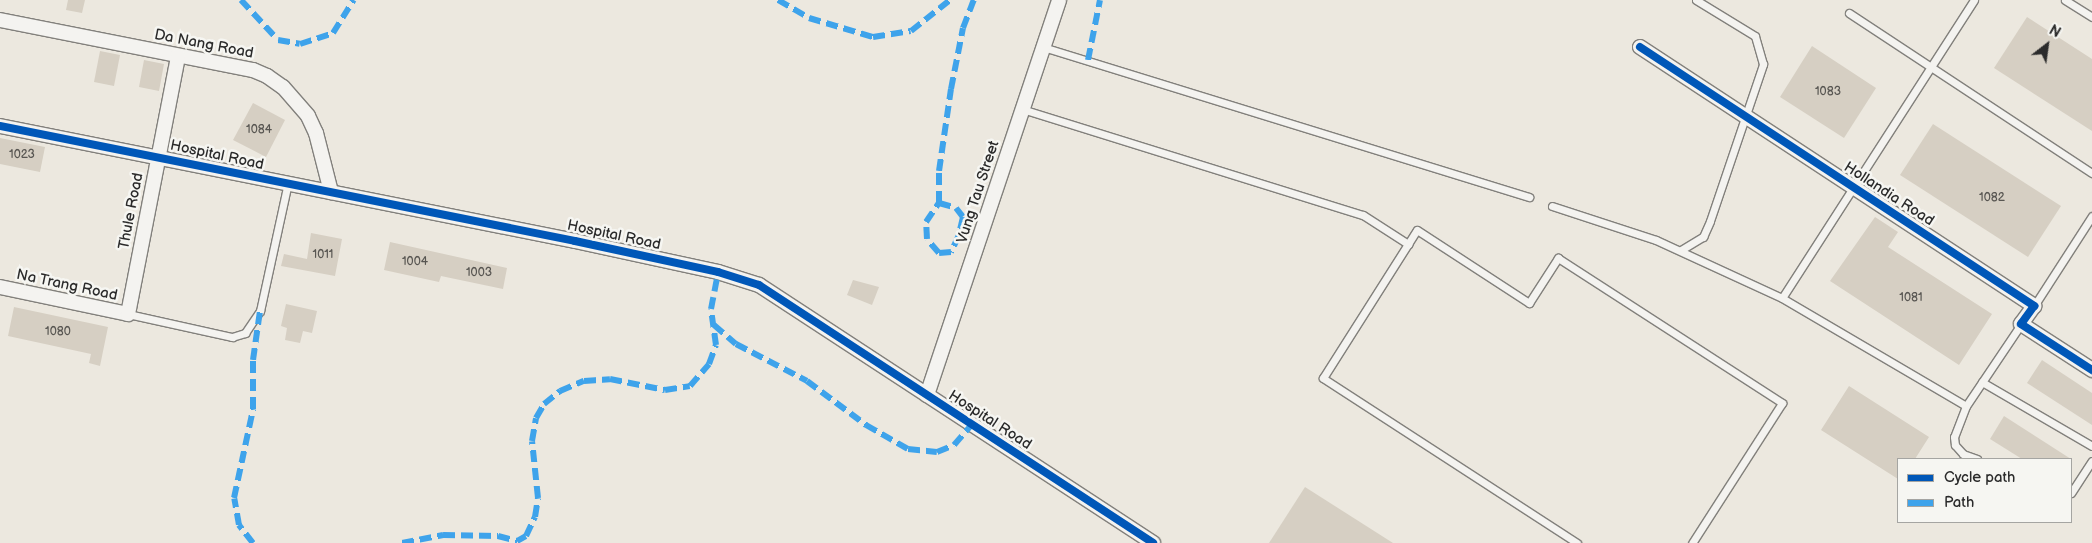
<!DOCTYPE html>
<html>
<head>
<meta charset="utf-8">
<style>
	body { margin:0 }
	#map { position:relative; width:2092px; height:543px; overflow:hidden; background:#ece8df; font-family:"Balsamiq Sans",sans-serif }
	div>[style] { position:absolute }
	.building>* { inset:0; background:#d6cfc3 }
	.roads { filter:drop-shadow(1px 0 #82807c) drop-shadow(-1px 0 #82807c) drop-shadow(0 1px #82807c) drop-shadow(0 -1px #82807c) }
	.lane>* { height:7px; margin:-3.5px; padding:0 3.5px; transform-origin:3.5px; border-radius:3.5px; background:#f4f3f0 }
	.street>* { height:14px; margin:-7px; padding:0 7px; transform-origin:7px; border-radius:7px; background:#f4f3f0 }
	.quiet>* { height:6px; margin-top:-3px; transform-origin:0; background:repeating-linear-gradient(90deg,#3ea3eb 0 12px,transparent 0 18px) }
	.cycleway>* { height:8px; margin:-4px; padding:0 4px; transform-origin:4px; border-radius:4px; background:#0057b8 }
	span { translate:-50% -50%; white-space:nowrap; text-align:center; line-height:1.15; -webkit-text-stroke:5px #f6f6f2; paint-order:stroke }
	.number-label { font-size:12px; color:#585652 }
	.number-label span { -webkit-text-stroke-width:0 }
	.street-label { font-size:15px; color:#2b2b2b }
	.legend { position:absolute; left:1897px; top:458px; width:175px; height:65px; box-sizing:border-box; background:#f6f6f2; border:1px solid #a5a5a2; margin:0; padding:6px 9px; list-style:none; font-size:15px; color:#2b2b2b }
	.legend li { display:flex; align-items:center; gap:10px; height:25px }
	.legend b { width:25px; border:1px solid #a5a5a2 }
	.north { position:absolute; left:2022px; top:20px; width:50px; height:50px; -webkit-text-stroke:4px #f6f6f2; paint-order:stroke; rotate:30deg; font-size:14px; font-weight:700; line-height:20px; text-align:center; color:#2b2b2b }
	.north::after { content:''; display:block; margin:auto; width:18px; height:22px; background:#2b2b2b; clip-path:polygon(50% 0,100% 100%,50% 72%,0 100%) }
</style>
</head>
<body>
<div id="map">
	<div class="building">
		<i style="clip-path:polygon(68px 0,85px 0,82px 13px,66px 10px)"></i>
		<i style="clip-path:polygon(2027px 17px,2092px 59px,2092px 131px,1994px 68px)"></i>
		<i style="clip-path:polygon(1812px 46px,1876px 88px,1844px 138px,1780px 97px)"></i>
		<i style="clip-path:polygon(100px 51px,120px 55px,114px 86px,94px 82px)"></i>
		<i style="clip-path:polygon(144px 60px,164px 64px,159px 91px,139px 87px)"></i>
		<i style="clip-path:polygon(253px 103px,285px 120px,266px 157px,233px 140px)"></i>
		<i style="clip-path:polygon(1933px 124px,2061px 206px,2028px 257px,1900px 175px)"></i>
		<i style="clip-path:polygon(0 138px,45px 147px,40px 172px,0 164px)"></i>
		<i style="clip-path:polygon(1875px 217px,1898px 232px,1888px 247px,1992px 314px,1959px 365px,1830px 281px)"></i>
		<i style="clip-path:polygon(311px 233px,342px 239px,335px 276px,281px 266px,284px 254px,307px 259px)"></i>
		<i style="clip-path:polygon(390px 242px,507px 268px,503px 289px,441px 276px,439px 282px,384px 270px)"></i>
		<i style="clip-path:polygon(853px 280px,879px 287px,872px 305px,847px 295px)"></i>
		<i style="clip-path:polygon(286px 304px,317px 311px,312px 333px,303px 331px,300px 343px,285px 340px,287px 328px,281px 326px)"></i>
		<i style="clip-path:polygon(14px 307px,108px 327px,100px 366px,89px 363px,91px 354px,8px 336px)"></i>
		<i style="clip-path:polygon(2042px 360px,2092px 393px,2092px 425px,2027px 383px)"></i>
		<i style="clip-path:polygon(1849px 386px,1929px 437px,1915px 459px,1898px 459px,1898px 479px,1821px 430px)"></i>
		<i style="clip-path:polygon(2004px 416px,2071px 459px,2022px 459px,1990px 439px)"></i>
		<i style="clip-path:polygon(1305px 487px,1393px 543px,1269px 543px)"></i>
	</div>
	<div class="roads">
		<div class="lane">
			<i style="left:1974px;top:0;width:354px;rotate:122.8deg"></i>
			<i style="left:1782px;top:298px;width:213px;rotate:30.4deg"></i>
			<i style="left:1966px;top:406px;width:99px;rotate:-56.1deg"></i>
			<i style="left:2065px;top:0;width:32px;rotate:32deg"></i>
			<i style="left:1849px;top:13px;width:291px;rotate:33.4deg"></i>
			<i style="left:1043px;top:47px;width:509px;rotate:17.15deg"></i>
			<i style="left:1022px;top:109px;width:357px;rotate:17.3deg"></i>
			<i style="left:1363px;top:215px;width:54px;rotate:32.8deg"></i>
			<i style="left:1552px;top:206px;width:109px;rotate:18.1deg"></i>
			<i style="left:1656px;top:240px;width:139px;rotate:24.7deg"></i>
			<i style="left:1681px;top:250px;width:26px;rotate:-31deg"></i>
			<i style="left:1703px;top:237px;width:17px;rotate:-66deg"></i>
			<i style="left:1710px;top:221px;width:166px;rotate:-71.3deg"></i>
			<i style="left:1763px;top:64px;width:29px;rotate:-106deg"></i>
			<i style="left:1755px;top:36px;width:69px;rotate:-148.6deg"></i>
			<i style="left:2034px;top:306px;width:107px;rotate:-57.2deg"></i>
			<i style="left:128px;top:314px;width:107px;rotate:12.5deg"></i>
			<i style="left:232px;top:337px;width:14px;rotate:-17deg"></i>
			<i style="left:245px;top:333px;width:27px;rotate:-56deg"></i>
			<i style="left:260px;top:311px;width:131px;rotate:-77.7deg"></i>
			<i style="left:1982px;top:382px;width:127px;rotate:30.2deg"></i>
			<i style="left:1966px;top:406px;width:33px;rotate:111deg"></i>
			<i style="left:1954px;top:437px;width:8px;rotate:83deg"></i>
			<i style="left:1955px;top:445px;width:12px;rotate:48deg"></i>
			<i style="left:1963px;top:454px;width:15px;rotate:20deg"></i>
			<i style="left:2071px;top:493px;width:38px;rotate:-57deg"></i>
			<i style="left:1577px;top:543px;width:303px;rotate:-147deg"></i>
			<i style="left:1323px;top:378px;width:175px;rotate:-57.6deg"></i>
			<i style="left:1417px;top:230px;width:134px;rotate:33.1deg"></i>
			<i style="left:1529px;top:303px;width:54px;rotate:-57.2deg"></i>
			<i style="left:1558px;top:258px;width:267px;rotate:32.9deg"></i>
			<i style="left:1782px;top:403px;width:166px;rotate:122.7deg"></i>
		</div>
		<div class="street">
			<i style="left:0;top:20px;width:258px;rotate:11.2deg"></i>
			<i style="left:253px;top:70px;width:15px;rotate:23deg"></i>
			<i style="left:267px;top:76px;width:19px;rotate:35deg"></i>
			<i style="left:283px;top:87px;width:38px;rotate:49deg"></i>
			<i style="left:308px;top:116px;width:19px;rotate:65deg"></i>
			<i style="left:316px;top:133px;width:61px;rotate:75.7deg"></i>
			<i style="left:1640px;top:47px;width:472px;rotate:33.3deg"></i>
			<i style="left:2034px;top:306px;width:22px;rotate:126deg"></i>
			<i style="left:2021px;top:324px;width:85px;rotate:32.9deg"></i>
			<i style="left:0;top:126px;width:586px;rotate:11.31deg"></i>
			<i style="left:575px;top:241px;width:146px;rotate:12.2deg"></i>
			<i style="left:718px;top:272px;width:43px;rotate:17.6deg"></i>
			<i style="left:759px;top:285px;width:471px;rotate:33.2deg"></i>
			<i style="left:0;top:287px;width:131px;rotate:11.9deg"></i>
			<i style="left:128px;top:314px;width:263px;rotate:-79deg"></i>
			<i style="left:927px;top:395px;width:416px;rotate:-71.5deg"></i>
		</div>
	</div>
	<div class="quiet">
		<i style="left:241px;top:0;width:54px;rotate:47.2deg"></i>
		<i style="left:278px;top:40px;width:22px;rotate:10deg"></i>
		<i style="left:300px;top:44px;width:35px;rotate:-18deg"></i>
		<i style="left:333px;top:33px;width:39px;rotate:-58deg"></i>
		<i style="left:778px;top:0;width:36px;rotate:30deg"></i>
		<i style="left:809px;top:18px;width:67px;rotate:16.5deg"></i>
		<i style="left:873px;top:37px;width:38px;rotate:-9deg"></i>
		<i style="left:911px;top:31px;width:50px;rotate:-38.5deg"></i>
		<i style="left:1088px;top:60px;width:61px;rotate:-78.7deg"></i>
		<i style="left:939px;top:203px;width:18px;rotate:16deg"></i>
		<i style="left:956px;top:208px;width:11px;rotate:52deg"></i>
		<i style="left:963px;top:217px;width:18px;rotate:103deg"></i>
		<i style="left:959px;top:235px;width:19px;rotate:115deg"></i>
		<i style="left:951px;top:252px;width:12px;rotate:175deg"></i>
		<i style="left:939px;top:253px;width:18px;rotate:-131deg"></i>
		<i style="left:927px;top:239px;width:17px;rotate:-93deg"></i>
		<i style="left:926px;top:222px;width:23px;rotate:-56deg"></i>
		<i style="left:939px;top:203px;width:32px;rotate:-90deg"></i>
		<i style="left:939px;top:171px;width:83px;rotate:-81.7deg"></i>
		<i style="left:951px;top:89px;width:62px;rotate:-78.9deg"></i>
		<i style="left:963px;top:28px;width:30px;rotate:-69deg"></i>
		<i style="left:714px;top:325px;width:29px;rotate:41deg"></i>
		<i style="left:736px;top:344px;width:80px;rotate:27.5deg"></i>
		<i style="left:807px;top:381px;width:74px;rotate:36.7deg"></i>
		<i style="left:866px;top:425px;width:48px;rotate:29.7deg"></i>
		<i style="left:908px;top:449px;width:29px;rotate:6deg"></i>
		<i style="left:937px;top:452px;width:18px;rotate:-22deg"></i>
		<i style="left:954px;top:445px;width:28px;rotate:-49deg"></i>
		<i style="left:253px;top:543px;width:23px;rotate:-128deg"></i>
		<i style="left:239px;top:525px;width:27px;rotate:-100deg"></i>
		<i style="left:234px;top:498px;width:91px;rotate:-77.9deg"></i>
		<i style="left:253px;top:409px;width:49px;rotate:-90deg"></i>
		<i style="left:253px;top:360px;width:49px;rotate:-81.9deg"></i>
		<i style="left:402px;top:543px;width:42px;rotate:-11deg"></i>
		<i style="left:443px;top:535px;width:55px;rotate:1deg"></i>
		<i style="left:498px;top:536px;width:20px;rotate:15deg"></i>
		<i style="left:517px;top:541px;width:10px;rotate:-29deg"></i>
		<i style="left:526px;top:536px;width:21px;rotate:-65deg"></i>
		<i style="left:535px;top:517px;width:19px;rotate:-81deg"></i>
		<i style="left:538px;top:498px;width:57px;rotate:-96deg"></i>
		<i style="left:532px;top:441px;width:23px;rotate:-80deg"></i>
		<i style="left:536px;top:418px;width:16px;rotate:-60deg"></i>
		<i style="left:544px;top:404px;width:21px;rotate:-39deg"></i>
		<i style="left:560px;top:391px;width:26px;rotate:-23deg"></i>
		<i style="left:584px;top:381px;width:26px;rotate:-4deg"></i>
		<i style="left:610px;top:379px;width:56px;rotate:11.3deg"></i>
		<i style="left:665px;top:390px;width:25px;rotate:-9deg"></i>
		<i style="left:690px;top:386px;width:29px;rotate:-49deg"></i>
		<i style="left:709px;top:364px;width:20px;rotate:-70deg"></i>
		<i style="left:716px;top:345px;width:36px;rotate:-98deg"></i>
		<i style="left:711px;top:309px;width:38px;rotate:-79deg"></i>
	</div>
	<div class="cycleway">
		<i style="left:1640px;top:47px;width:472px;rotate:33.3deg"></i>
		<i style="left:2034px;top:306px;width:22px;rotate:126deg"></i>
		<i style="left:2021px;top:324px;width:85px;rotate:32.9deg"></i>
		<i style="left:0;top:126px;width:586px;rotate:11.31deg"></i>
		<i style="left:575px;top:241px;width:146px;rotate:12.2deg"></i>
		<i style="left:718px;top:272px;width:43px;rotate:17.6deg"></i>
		<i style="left:759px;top:285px;width:471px;rotate:33.2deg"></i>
	</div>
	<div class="number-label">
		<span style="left:1828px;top:92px">1083</span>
		<span style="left:259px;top:130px">1084</span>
		<span style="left:22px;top:155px">1023</span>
		<span style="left:1992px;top:198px">1082</span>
		<span style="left:323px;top:255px">1011</span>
		<span style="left:415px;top:262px">1004</span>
		<span style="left:479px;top:273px">1003</span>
		<span style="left:1911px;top:298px">1081</span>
		<span style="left:58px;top:332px">1080</span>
	</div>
	<div class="street-label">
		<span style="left:204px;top:44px;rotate:11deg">Da Nang Road</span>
		<span style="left:217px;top:155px;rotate:12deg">Hospital Road</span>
		<span style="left:978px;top:192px;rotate:-72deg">Vung Tau Street</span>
		<span style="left:1889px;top:194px;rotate:33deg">Hollandia Road</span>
		<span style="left:131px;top:211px;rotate:-79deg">Thule Road</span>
		<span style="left:614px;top:235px;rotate:12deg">Hospital Road</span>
		<span style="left:67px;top:285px;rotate:12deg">Na Trang Road</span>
		<span style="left:990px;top:420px;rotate:33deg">Hospital Road</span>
	</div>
	<ul class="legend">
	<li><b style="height:6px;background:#0057b8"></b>Cycle path</li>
	<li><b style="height:6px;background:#3ea3eb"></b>Path</li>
	</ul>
	<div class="north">N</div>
</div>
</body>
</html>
